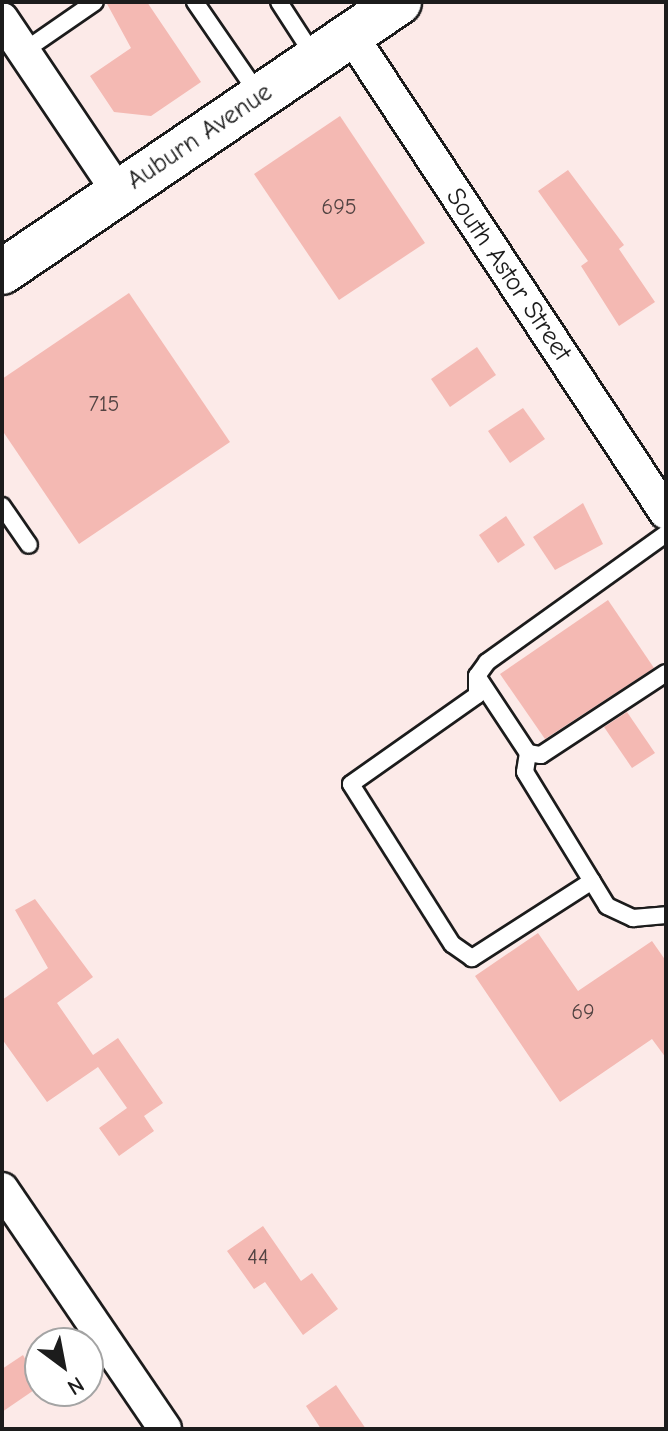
<!DOCTYPE html>
<html>
<head>
<meta charset="utf-8">
<style>
	body { margin:0 }
	#map { position:relative; width:668px; height:1431px; overflow:hidden; background:#fceae8; font-family:"Comic Neue",sans-serif }
	div>[style] { position:absolute }
	.building>* { inset:0; background:#f4b9b3 }
	.roads { filter:drop-shadow(2px 0 #1c1c1c) drop-shadow(-2px 0 #1c1c1c) drop-shadow(0 2px #1c1c1c) drop-shadow(0 -2px #1c1c1c) }
	.service>* { height:16px; margin:-8px; padding:0 8px; transform-origin:8px; border-radius:8px; background:#fff }
	.minor>* { height:32px; margin:-16px; padding:0 16px; transform-origin:16px; border-radius:16px; background:#fff }
	.secondary>* { height:44px; margin:-22px; padding:0 22px; transform-origin:22px; border-radius:22px; background:#fff }
	span { translate:-50% -50%; white-space:nowrap; text-align:center; line-height:1.15; -webkit-text-stroke:6px #fff; paint-order:stroke }
	.number-label { font-size:22px; color:#524342 }
	.number-label span { -webkit-text-stroke-width:0 }
	.street-label { font-size:26px; color:#1c1c1c }
	.frame { position:absolute; inset:0; border:4px solid #1c1c1c; pointer-events:none }
	.north { position:absolute; left:24px; top:1327px; width:80px; height:80px; box-sizing:border-box; background:#fff; border:2px solid #a4a4a4; border-radius:50%; rotate:148deg; font-size:22px; font-weight:700; line-height:32px; text-align:center; color:#1c1c1c }
	.north::after { content:''; display:block; margin:auto; width:28px; height:36px; background:#1c1c1c; clip-path:polygon(50% 0,100% 100%,50% 72%,0 100%) }
</style>
</head>
<body>
<div id="map">
	<div class="building">
		<i style="clip-path:polygon(106px 2px,147px 2px,201px 82px,151px 116px,114px 112px,90px 76px,131px 48px)"></i>
		<i style="clip-path:polygon(340px 116px,425px 243px,339px 300px,254px 174px)"></i>
		<i style="clip-path:polygon(568px 170px,624px 245px,619px 249px,655px 302px,619px 326px,581px 266px,588px 261px,538px 191px)"></i>
		<i style="clip-path:polygon(129px 293px,230px 442px,79px 544px,2px 430px,2px 379px)"></i>
		<i style="clip-path:polygon(477px 347px,496px 375px,450px 407px,431px 379px)"></i>
		<i style="clip-path:polygon(523px 408px,545px 439px,510px 463px,488px 431px)"></i>
		<i style="clip-path:polygon(583px 503px,603px 544px,555px 570px,533px 537px)"></i>
		<i style="clip-path:polygon(506px 516px,525px 545px,498px 563px,479px 535px)"></i>
		<i style="clip-path:polygon(608px 600px,654px 668px,545px 739px,500px 674px)"></i>
		<i style="clip-path:polygon(627px 712px,655px 753px,632px 768px,604px 727px)"></i>
		<i style="clip-path:polygon(35px 899px,93px 977px,57px 1003px,93px 1055px,118px 1038px,163px 1103px,144px 1116px,154px 1131px,119px 1156px,99px 1128px,127px 1108px,98px 1067px,47px 1102px,2px 1039px,2px 1000px,48px 968px,15px 910px)"></i>
		<i style="clip-path:polygon(538px 933px,578px 991px,652px 941px,666px 961px,666px 1058px,652px 1039px,560px 1102px,475px 976px)"></i>
		<i style="clip-path:polygon(263px 1226px,301px 1281px,312px 1273px,338px 1309px,303px 1335px,265px 1282px,254px 1289px,227px 1251px)"></i>
		<i style="clip-path:polygon(23px 1355px,40px 1386px,2px 1412px,2px 1369px)"></i>
		<i style="clip-path:polygon(336px 1385px,366px 1429px,321px 1429px,306px 1406px)"></i>
	</div>
	<div class="roads">
		<div class="service">
			<i style="left:195px;top:2px;width:113px;rotate:55.5deg"></i>
			<i style="left:279px;top:2px;width:64px;rotate:57.1deg"></i>
			<i style="left:24px;top:51px;width:86px;rotate:-34.6deg"></i>
			<i style="left:2px;top:506px;width:47px;rotate:55.3deg"></i>
			<i style="left:477px;top:676px;width:92px;rotate:56.5deg"></i>
			<i style="left:528px;top:753px;width:19px;rotate:99deg"></i>
			<i style="left:525px;top:772px;width:157px;rotate:58.5deg"></i>
			<i style="left:607px;top:906px;width:29px;rotate:25deg"></i>
			<i style="left:633px;top:918px;width:33px;rotate:-5deg"></i>
			<i style="left:528px;top:753px;width:13px;rotate:9deg"></i>
			<i style="left:541px;top:755px;width:149px;rotate:-33.3deg"></i>
			<i style="left:592px;top:881px;width:143px;rotate:147.3deg"></i>
			<i style="left:472px;top:958px;width:24px;rotate:-145deg"></i>
			<i style="left:452px;top:944px;width:189px;rotate:-122.3deg"></i>
			<i style="left:351px;top:784px;width:154px;rotate:-35.2deg"></i>
			<i style="left:477px;top:695px;width:19px;rotate:-90deg"></i>
			<i style="left:477px;top:676px;width:17px;rotate:-54deg"></i>
			<i style="left:487px;top:662px;width:220px;rotate:-35.6deg"></i>
		</div>
		<div class="minor">
			<i style="left:2px;top:19px;width:210px;rotate:56.1deg"></i>
			<i style="left:351px;top:35px;width:572px;rotate:56.62deg"></i>
			<i style="left:2px;top:1189px;width:290px;rotate:55.8deg"></i>
		</div>
		<div class="secondary">
			<i style="left:2px;top:272px;width:480px;rotate:-34.2deg"></i>
		</div>
	</div>
	<div class="number-label">
		<span style="left:339px;top:208px">695</span>
		<span style="left:104px;top:405px">715</span>
		<span style="left:583px;top:1013px">69</span>
		<span style="left:258px;top:1258px">44</span>
	</div>
	<div class="street-label">
		<span style="left:200px;top:137px;rotate:-34deg">Auburn Avenue</span>
		<span style="left:508px;top:275px;rotate:56deg">South Astor Street</span>
	</div>
	<div class="frame"></div>
	<div class="north">N</div>
</div>
</body>
</html>
